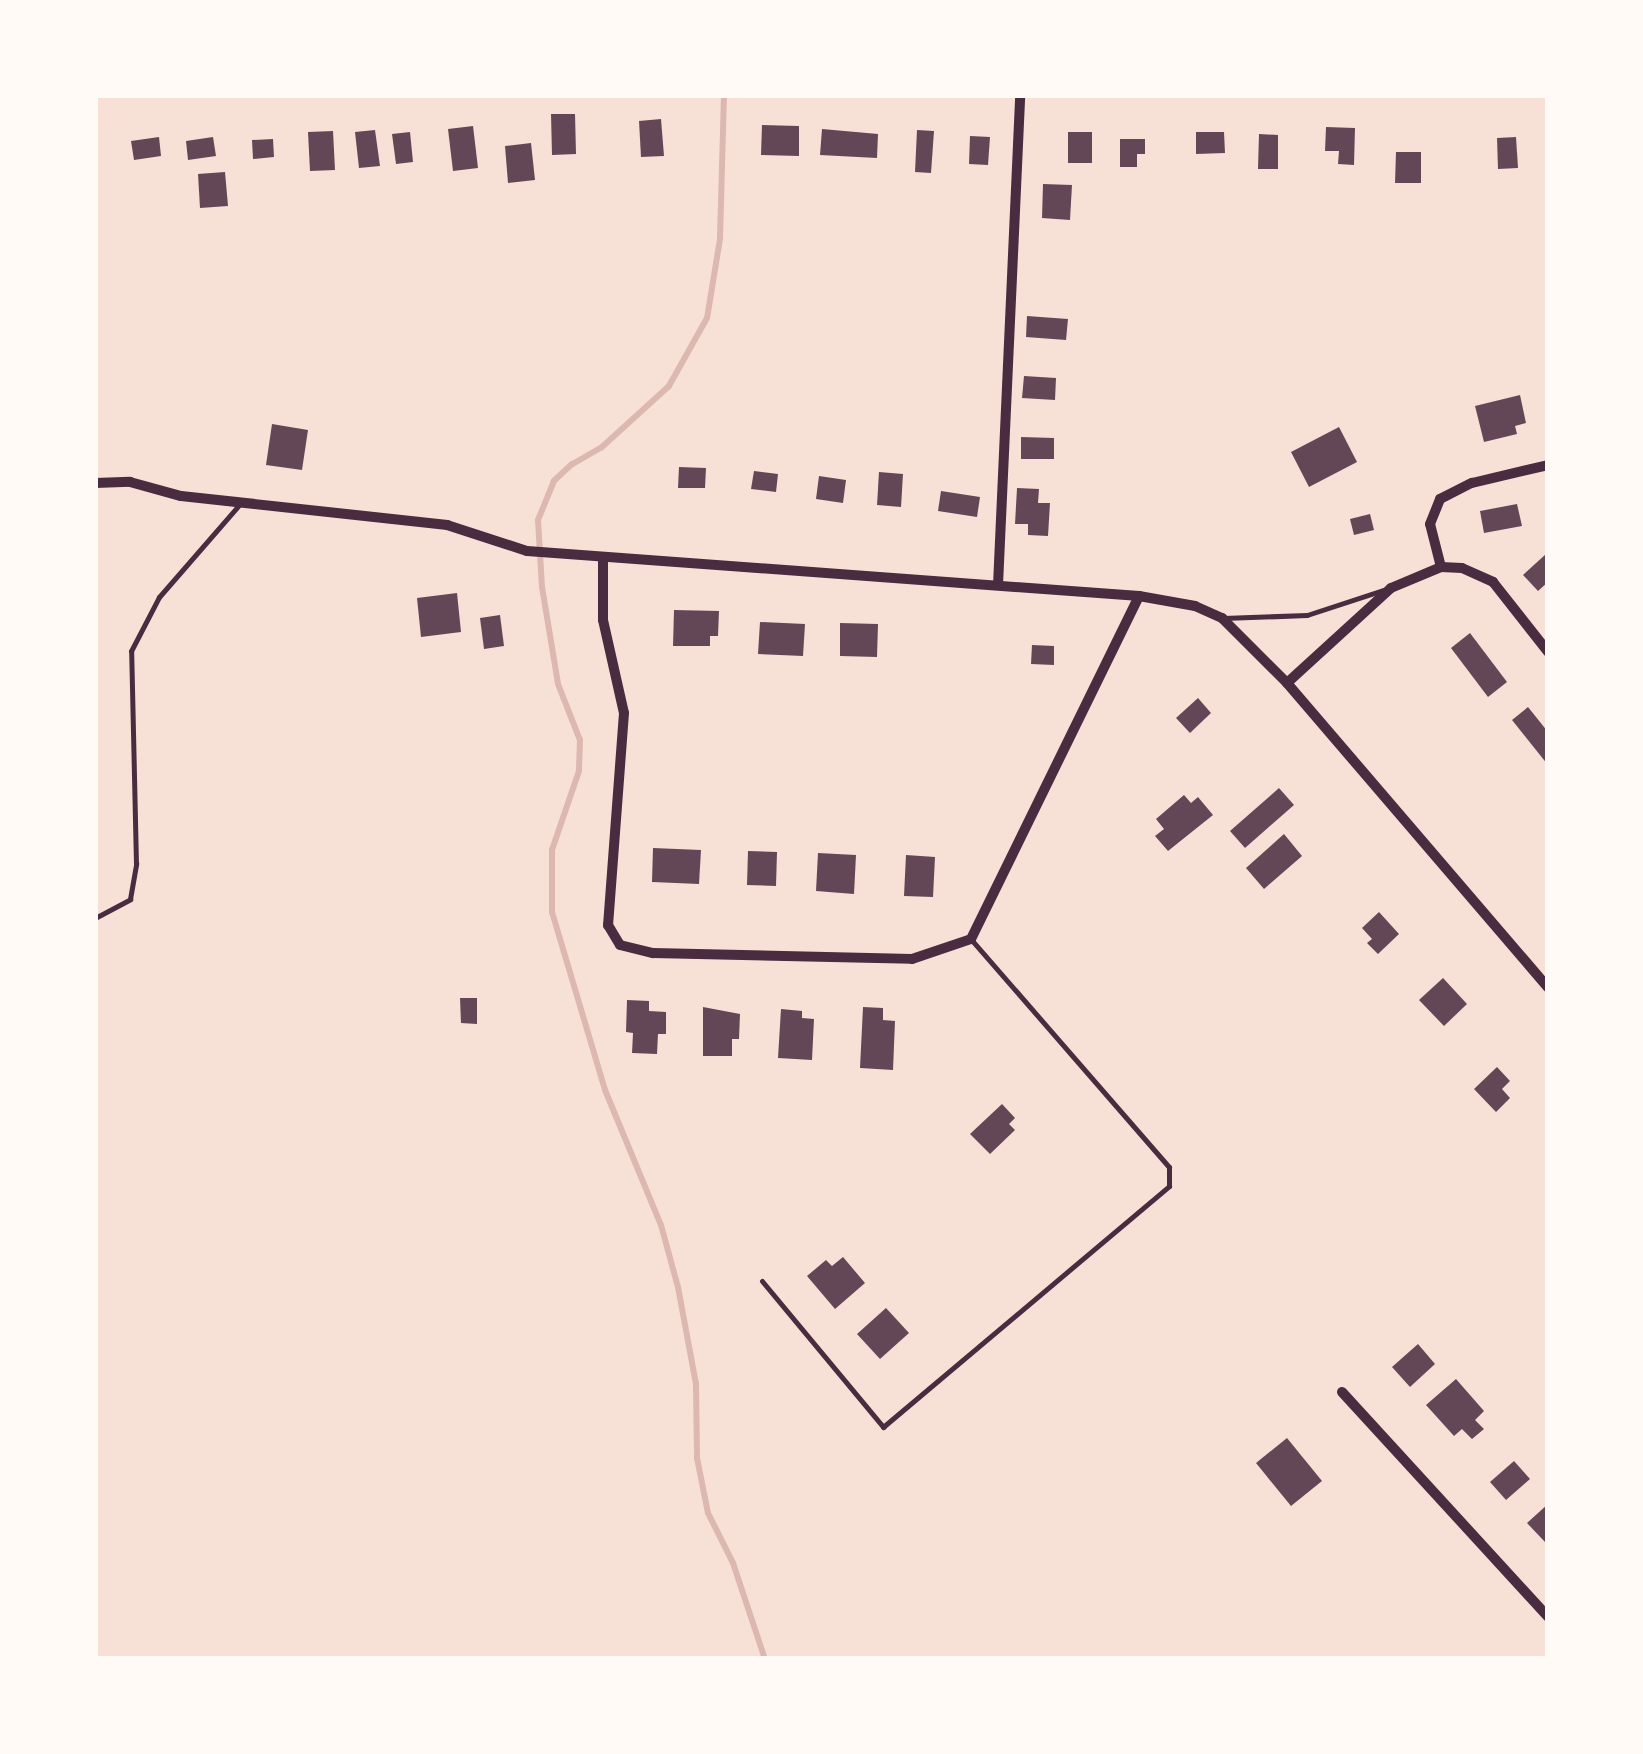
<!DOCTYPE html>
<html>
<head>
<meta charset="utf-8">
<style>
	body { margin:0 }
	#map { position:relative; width:1643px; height:1754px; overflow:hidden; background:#f7e1d7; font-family:"Sofia Sans Condensed",sans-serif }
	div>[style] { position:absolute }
	.stream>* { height:6px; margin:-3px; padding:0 3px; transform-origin:3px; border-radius:3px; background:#dcb8b0 }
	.building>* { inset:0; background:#644757 }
	.service>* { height:5px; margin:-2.5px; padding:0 2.5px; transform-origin:2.5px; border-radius:2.5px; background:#4a2c40 }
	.minor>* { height:10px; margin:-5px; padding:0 5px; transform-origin:5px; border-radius:5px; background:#4a2c40 }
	span { translate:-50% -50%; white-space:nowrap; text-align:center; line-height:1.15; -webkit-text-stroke:9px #fffaf5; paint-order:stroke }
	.frame { position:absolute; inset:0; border:98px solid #fffaf5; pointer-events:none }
</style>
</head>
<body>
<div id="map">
	<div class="stream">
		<i style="left:724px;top:95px;width:144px;rotate:91.6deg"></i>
		<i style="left:720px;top:239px;width:80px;rotate:99.3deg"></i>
		<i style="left:707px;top:318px;width:78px;rotate:119.2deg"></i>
		<i style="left:669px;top:386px;width:91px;rotate:137.7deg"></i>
		<i style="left:602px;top:447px;width:34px;rotate:150deg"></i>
		<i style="left:572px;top:464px;width:25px;rotate:137deg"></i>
		<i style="left:554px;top:481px;width:42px;rotate:112.3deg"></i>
		<i style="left:538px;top:520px;width:67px;rotate:86.6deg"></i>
		<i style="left:542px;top:587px;width:98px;rotate:80.6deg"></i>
		<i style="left:558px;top:684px;width:60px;rotate:68.6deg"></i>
		<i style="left:580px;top:740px;width:31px;rotate:92deg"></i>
		<i style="left:579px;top:771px;width:83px;rotate:108.9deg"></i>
		<i style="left:552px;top:850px;width:62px;rotate:90deg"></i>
		<i style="left:552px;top:912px;width:186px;rotate:73.4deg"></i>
		<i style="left:605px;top:1090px;width:146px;rotate:67.5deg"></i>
		<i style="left:661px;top:1225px;width:64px;rotate:74.7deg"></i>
		<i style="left:678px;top:1287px;width:99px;rotate:79.5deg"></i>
		<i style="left:696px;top:1384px;width:74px;rotate:89.2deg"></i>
		<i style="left:697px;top:1458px;width:56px;rotate:78.7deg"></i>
		<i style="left:708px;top:1513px;width:56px;rotate:63.4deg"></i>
		<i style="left:733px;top:1563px;width:101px;rotate:71.6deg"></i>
	</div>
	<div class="building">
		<i style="clip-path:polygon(551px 114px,575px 114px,576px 154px,552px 155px)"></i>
		<i style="clip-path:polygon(661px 119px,664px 156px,641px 157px,639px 121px)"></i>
		<i style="clip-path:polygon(762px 125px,799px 126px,799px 156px,761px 155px)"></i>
		<i style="clip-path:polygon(473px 126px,478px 168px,453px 171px,448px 129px)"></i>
		<i style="clip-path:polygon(1326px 127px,1355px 128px,1354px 165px,1338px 164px,1339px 151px,1325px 151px)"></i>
		<i style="clip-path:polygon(822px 129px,878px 134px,877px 158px,820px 155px)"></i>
		<i style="clip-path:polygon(375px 130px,380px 166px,359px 168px,355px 132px)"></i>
		<i style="clip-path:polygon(917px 130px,934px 131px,931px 173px,915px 172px)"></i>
		<i style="clip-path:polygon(333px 131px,335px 170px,310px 171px,308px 132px)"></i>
		<i style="clip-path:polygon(410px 132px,413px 162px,396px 164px,392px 134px)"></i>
		<i style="clip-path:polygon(1068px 132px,1092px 132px,1092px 163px,1068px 163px)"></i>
		<i style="clip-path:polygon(1196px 132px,1224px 132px,1225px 153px,1196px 154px)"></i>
		<i style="clip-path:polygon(1259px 134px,1278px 135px,1278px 169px,1258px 169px)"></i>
		<i style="clip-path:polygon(970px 136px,990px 137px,988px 165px,969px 164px)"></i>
		<i style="clip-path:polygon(159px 137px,161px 156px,134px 160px,131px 141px)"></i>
		<i style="clip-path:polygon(213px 137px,216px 156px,188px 160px,186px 141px)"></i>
		<i style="clip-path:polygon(1516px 137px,1518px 168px,1498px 169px,1497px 138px)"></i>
		<i style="clip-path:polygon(273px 139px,274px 157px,253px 159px,252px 140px)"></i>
		<i style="clip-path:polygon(1120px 139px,1145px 139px,1145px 154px,1137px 154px,1137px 167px,1120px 167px)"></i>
		<i style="clip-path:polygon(531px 143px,535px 180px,508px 183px,505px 146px)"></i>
		<i style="clip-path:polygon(1396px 152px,1421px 152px,1421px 183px,1395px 183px)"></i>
		<i style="clip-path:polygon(225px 172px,228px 206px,200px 208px,198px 174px)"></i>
		<i style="clip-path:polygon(1043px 184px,1072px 185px,1070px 220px,1042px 218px)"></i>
		<i style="clip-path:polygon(1027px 316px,1068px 319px,1066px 340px,1026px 337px)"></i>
		<i style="clip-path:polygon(1024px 376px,1056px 378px,1055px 400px,1022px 398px)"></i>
		<i style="clip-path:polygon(1520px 395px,1526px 423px,1515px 426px,1517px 434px,1484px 442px,1475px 406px)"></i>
		<i style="clip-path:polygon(272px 424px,308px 430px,302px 470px,266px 465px)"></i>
		<i style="clip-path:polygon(1339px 427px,1357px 462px,1309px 487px,1291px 452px)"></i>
		<i style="clip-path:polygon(1021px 437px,1054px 438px,1054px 459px,1021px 459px)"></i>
		<i style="clip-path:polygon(679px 467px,706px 468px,705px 488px,678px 488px)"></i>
		<i style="clip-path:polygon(754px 471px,778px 474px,776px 492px,751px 489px)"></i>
		<i style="clip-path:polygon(879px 472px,903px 474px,901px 507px,877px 505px)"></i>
		<i style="clip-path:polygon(819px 476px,846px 480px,843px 503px,816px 499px)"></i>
		<i style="clip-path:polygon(1017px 488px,1039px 489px,1038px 503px,1050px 503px,1048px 536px,1028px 535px,1028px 524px,1015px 524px)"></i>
		<i style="clip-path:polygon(941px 491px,980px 497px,977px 517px,938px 511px)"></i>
		<i style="clip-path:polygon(1517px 504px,1522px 526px,1484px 533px,1480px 511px)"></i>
		<i style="clip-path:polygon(1370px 514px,1374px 530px,1354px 535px,1350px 519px)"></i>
		<i style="clip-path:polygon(1546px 554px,1548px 582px,1538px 591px,1523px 575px)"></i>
		<i style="clip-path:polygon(457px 593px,461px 632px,421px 637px,417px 598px)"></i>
		<i style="clip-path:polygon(674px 610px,719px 611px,718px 636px,710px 636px,710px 646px,673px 646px)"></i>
		<i style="clip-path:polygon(500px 615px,504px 646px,484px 649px,480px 618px)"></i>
		<i style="clip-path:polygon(760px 622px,805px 624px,803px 656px,758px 654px)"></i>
		<i style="clip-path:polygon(840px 623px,878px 624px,877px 657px,840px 656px)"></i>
		<i style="clip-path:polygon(1470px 633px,1507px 682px,1488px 697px,1451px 648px)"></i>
		<i style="clip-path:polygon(1032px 645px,1054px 646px,1054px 665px,1031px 664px)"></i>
		<i style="clip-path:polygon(1198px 698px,1211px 713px,1190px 733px,1176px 718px)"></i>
		<i style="clip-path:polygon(1528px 707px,1548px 732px,1548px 765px,1512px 720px)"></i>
		<i style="clip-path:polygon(1279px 788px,1294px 805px,1245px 848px,1230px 831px)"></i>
		<i style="clip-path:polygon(1184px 795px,1191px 803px,1198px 797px,1213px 815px,1168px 851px,1155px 836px,1164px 829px,1156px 819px)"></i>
		<i style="clip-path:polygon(1284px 834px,1302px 856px,1264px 889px,1246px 868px)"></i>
		<i style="clip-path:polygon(653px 848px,701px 850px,699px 884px,652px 882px)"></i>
		<i style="clip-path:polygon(748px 851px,777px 852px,776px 886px,747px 885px)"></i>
		<i style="clip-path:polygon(818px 853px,856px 855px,854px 894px,816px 891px)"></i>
		<i style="clip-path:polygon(906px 855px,935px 857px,933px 897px,904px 896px)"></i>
		<i style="clip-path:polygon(1379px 912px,1399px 934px,1378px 954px,1367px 943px,1372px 939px,1362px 928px)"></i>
		<i style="clip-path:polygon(1443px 978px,1467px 1004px,1444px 1026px,1419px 1000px)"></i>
		<i style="clip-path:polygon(460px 998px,477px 998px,477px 1024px,461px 1023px)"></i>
		<i style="clip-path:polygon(627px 1000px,649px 1001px,649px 1011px,666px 1012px,666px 1034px,658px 1034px,657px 1054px,632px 1053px,633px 1033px,626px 1032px)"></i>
		<i style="clip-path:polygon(703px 1007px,740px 1014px,739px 1039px,732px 1039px,732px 1056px,703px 1056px)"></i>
		<i style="clip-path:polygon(863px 1007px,883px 1008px,883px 1020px,895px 1021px,893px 1070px,860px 1068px)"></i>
		<i style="clip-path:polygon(781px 1009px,802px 1011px,802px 1018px,814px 1019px,812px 1060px,778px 1058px)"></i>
		<i style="clip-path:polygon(1497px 1067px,1510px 1081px,1502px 1089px,1510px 1098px,1496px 1112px,1474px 1089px)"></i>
		<i style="clip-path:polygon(1002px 1104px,1015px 1118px,1009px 1124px,1015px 1130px,990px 1154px,970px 1134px)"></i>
		<i style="clip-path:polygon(843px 1257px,865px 1283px,835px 1309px,807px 1276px,826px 1260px,832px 1266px)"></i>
		<i style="clip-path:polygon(886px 1308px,909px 1333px,880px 1359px,857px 1334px)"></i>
		<i style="clip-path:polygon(1418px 1344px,1435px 1364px,1410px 1387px,1392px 1367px)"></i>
		<i style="clip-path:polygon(1456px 1379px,1484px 1411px,1475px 1420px,1484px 1429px,1472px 1439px,1462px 1429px,1454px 1436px,1426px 1405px)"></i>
		<i style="clip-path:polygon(1287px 1438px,1322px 1481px,1291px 1506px,1256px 1463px)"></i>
		<i style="clip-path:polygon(1514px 1461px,1530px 1479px,1506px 1500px,1490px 1482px)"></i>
		<i style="clip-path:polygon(1548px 1504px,1548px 1539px,1545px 1542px,1527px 1523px)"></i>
	</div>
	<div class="service">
		<i style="left:1223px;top:618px;width:84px;rotate:-2deg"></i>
		<i style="left:1307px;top:615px;width:80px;rotate:-18.2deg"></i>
		<i style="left:95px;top:918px;width:40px;rotate:-28deg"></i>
		<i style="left:130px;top:899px;width:36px;rotate:-80deg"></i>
		<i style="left:136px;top:864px;width:213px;rotate:-91.3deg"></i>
		<i style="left:131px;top:651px;width:61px;rotate:-62.6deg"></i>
		<i style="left:159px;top:597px;width:122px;rotate:-49deg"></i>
		<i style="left:762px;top:1281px;width:190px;rotate:50.3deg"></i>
		<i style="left:883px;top:1427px;width:374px;rotate:-40.1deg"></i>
		<i style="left:1169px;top:1186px;width:19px;rotate:-90deg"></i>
		<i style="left:1169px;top:1167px;width:302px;rotate:-131deg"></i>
	</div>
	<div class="minor">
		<i style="left:95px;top:483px;width:35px;rotate:-2deg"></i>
		<i style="left:130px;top:482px;width:53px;rotate:15.4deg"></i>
		<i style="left:181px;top:496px;width:268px;rotate:6.2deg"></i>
		<i style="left:447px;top:525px;width:84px;rotate:18deg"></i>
		<i style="left:527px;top:551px;width:614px;rotate:4.21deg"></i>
		<i style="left:1139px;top:596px;width:57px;rotate:10.1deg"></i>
		<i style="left:1195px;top:606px;width:30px;rotate:24deg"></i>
		<i style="left:1222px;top:618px;width:92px;rotate:45deg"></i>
		<i style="left:1287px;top:683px;width:401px;rotate:49.4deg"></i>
		<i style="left:603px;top:559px;width:61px;rotate:90deg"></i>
		<i style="left:603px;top:620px;width:95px;rotate:77.3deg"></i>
		<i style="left:624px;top:713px;width:213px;rotate:94.3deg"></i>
		<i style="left:608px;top:925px;width:23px;rotate:59deg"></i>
		<i style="left:620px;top:945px;width:34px;rotate:14deg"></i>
		<i style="left:653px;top:953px;width:259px;rotate:1.3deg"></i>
		<i style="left:912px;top:959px;width:62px;rotate:-18.7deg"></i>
		<i style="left:971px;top:939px;width:382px;rotate:-63.9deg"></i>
		<i style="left:1441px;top:567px;width:44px;rotate:-104.3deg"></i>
		<i style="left:1430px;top:524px;width:27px;rotate:-68deg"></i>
		<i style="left:1440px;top:499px;width:36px;rotate:-27deg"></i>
		<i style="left:1472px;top:483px;width:78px;rotate:-13.3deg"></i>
		<i style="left:998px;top:585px;width:490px;rotate:-87.4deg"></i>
		<i style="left:1287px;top:683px;width:141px;rotate:-42.4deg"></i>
		<i style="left:1391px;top:588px;width:54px;rotate:-22.8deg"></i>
		<i style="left:1441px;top:567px;width:21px;rotate:3deg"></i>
		<i style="left:1462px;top:568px;width:34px;rotate:24deg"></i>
		<i style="left:1493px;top:582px;width:89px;rotate:51.8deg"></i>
		<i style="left:1342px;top:1392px;width:305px;rotate:47.5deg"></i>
	</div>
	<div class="frame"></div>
</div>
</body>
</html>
